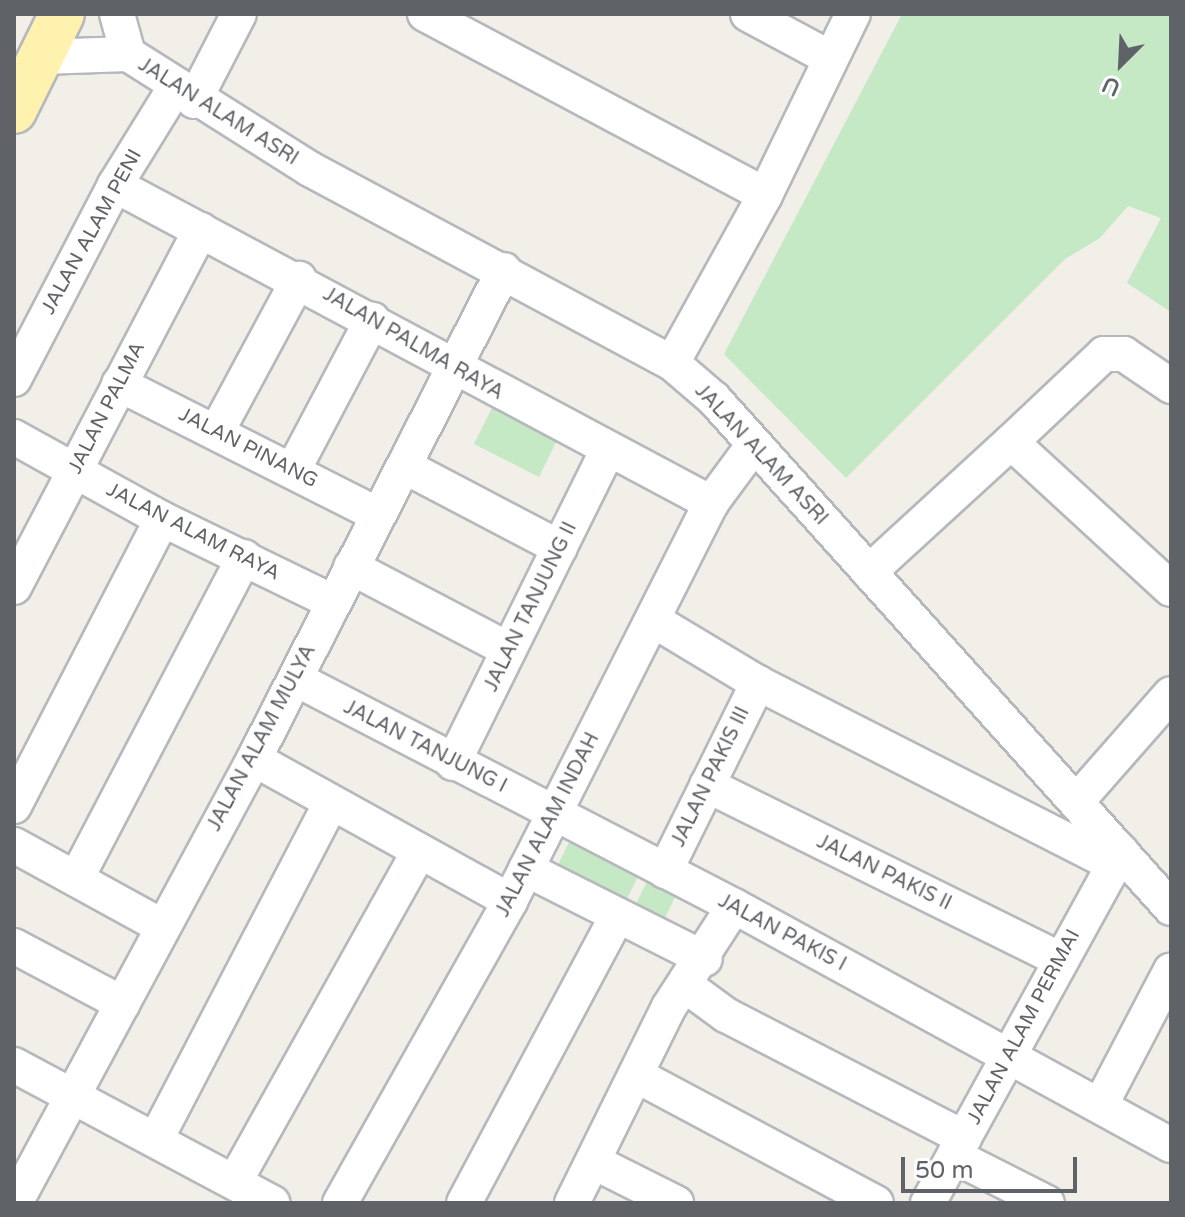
<!DOCTYPE html>
<html>
<head>
<meta charset="utf-8">
<style>
	body { margin:0 }
	#map { position:relative; width:1185px; height:1217px; overflow:hidden; background:#f1efe8; font-family:"Varela Round",sans-serif }
	div>[style] { position:absolute }
	.green>* { inset:0; background:#c5e8c5 }
	.roads { filter:drop-shadow(2px 0 #b5b8bc) drop-shadow(-2px 0 #b5b8bc) drop-shadow(0 2px #b5b8bc) drop-shadow(0 -2px #b5b8bc) }
	.minor>* { height:34px; margin:-17px; padding:0 17px; transform-origin:17px; border-radius:17px; background:#fff }
	.major>* { height:44px; margin:-22px; padding:0 22px; transform-origin:22px; border-radius:22px; background:#fff2af }
	span { translate:-50% -50%; white-space:nowrap; text-align:center; line-height:1.15; -webkit-text-stroke:6px #fff; paint-order:stroke }
	.street-label { font-size:20px; color:#5f6368 }
	.frame { position:absolute; inset:0; border:16px solid #5f6368; pointer-events:none }
	.north { position:absolute; left:1081px; top:24px; width:80px; height:80px; -webkit-text-stroke:6px #fff; paint-order:stroke; rotate:204deg; font-size:22px; font-weight:700; line-height:32px; text-align:center; color:#5f6368 }
	.north::after { content:''; display:block; margin:auto; width:28px; height:36px; background:#5f6368; clip-path:polygon(50% 0,100% 100%,50% 72%,0 100%) }
	.scale { position:absolute; left:901px; top:1157px; width:176px; height:36px; box-sizing:border-box; border:4px solid #5f6368; border-top:0; padding-left:10px; font-size:24px; line-height:28px; white-space:nowrap; color:#5f6368; -webkit-text-stroke:6px #fff; paint-order:stroke }
</style>
</head>
<body>
<div id="map">
	<div class="green">
		<i style="clip-path:polygon(902px 14px,1171px 14px,1171px 312px,1127px 283px,1161px 218px,1128px 206px,1100px 238px,1065px 259px,846px 478px,724px 354px)"></i>
		<i style="clip-path:polygon(492px 408px,557px 440px,539px 477px,474px 444px)"></i>
		<i style="clip-path:polygon(572px 836px,641px 870px,623px 907px,554px 873px)"></i>
		<i style="clip-path:polygon(650px 875px,679px 889px,661px 926px,632px 912px)"></i>
	</div>
	<div class="roads">
		<div class="minor">
			<i style="left:117px;top:14px;width:41px;rotate:74.6deg"></i>
			<i style="left:425px;top:14px;width:385px;rotate:28deg"></i>
			<i style="left:748px;top:14px;width:93px;rotate:28.2deg"></i>
			<i style="left:128px;top:54px;width:215px;rotate:32.3deg"></i>
			<i style="left:310px;top:169px;width:411px;rotate:28.2deg"></i>
			<i style="left:672px;top:363px;width:55px;rotate:40.6deg"></i>
			<i style="left:714px;top:399px;width:684px;rotate:48.08deg"></i>
			<i style="left:42px;top:57px;width:86px;rotate:-2deg"></i>
			<i style="left:194px;top:101px;width:98px;rotate:-62.7deg"></i>
			<i style="left:115px;top:185px;width:676px;rotate:28.08deg"></i>
			<i style="left:672px;top:363px;width:192px;rotate:-61deg"></i>
			<i style="left:765px;top:195px;width:201px;rotate:-64.1deg"></i>
			<i style="left:14px;top:379px;width:219px;rotate:-62.5deg"></i>
			<i style="left:115px;top:185px;width:114px;rotate:-58.3deg"></i>
			<i style="left:119px;top:384px;width:288px;rotate:26.8deg"></i>
			<i style="left:1171px;top:386px;width:57px;rotate:-145.8deg"></i>
			<i style="left:1124px;top:354px;width:20px;rotate:180deg"></i>
			<i style="left:1104px;top:354px;width:128px;rotate:136.6deg"></i>
			<i style="left:1011px;top:442px;width:217px;rotate:42.6deg"></i>
			<i style="left:217px;top:431px;width:173px;rotate:-61.7deg"></i>
			<i style="left:14px;top:437px;width:169px;rotate:29deg"></i>
			<i style="left:162px;top:519px;width:188px;rotate:25.9deg"></i>
			<i style="left:404px;top:466px;width:176px;rotate:27.7deg"></i>
			<i style="left:293px;top:470px;width:170px;rotate:-62.2deg"></i>
			<i style="left:351px;top:567px;width:178px;rotate:27.7deg"></i>
			<i style="left:869px;top:572px;width:193px;rotate:-42.5deg"></i>
			<i style="left:14px;top:587px;width:403px;rotate:-62.4deg"></i>
			<i style="left:653px;top:620px;width:122px;rotate:31deg"></i>
			<i style="left:758px;top:683px;width:396px;rotate:27deg"></i>
			<i style="left:296px;top:679px;width:493px;rotate:27.4deg"></i>
			<i style="left:734px;top:906px;width:498px;rotate:28.7deg"></i>
			<i style="left:254px;top:759px;width:293px;rotate:29deg"></i>
			<i style="left:453px;top:763px;width:348px;rotate:-63.7deg"></i>
			<i style="left:707px;top:785px;width:395px;rotate:26.3deg"></i>
			<i style="left:1077px;top:801px;width:142px;rotate:-48.7deg"></i>
			<i style="left:14px;top:806px;width:323px;rotate:-62.7deg"></i>
			<i style="left:14px;top:845px;width:170px;rotate:28.8deg"></i>
			<i style="left:526px;top:869px;width:200px;rotate:26.7deg"></i>
			<i style="left:665px;top:871px;width:210px;rotate:-63.7deg"></i>
			<i style="left:77px;top:877px;width:361px;rotate:-62.4deg"></i>
			<i style="left:14px;top:946px;width:123px;rotate:28deg"></i>
			<i style="left:685px;top:985px;width:51px;rotate:36.2deg"></i>
			<i style="left:726px;top:1015px;width:268px;rotate:27.3deg"></i>
			<i style="left:14px;top:1065px;width:293px;rotate:28.1deg"></i>
			<i style="left:636px;top:1075px;width:272px;rotate:28.1deg"></i>
			<i style="left:1100px;top:1106px;width:153px;rotate:-62.4deg"></i>
			<i style="left:156px;top:1139px;width:379px;rotate:-62.5deg"></i>
			<i style="left:954px;top:1156px;width:104px;rotate:26.8deg"></i>
			<i style="left:594px;top:1162px;width:92px;rotate:26.6deg"></i>
			<i style="left:235px;top:1181px;width:377px;rotate:-60.8deg"></i>
			<i style="left:15px;top:1203px;width:504px;rotate:-61.71deg"></i>
			<i style="left:254px;top:759px;width:549px;rotate:-62.92deg"></i>
			<i style="left:340px;top:1203px;width:347px;rotate:-60.6deg"></i>
			<i style="left:510px;top:901px;width:446px;rotate:-63.2deg"></i>
			<i style="left:711px;top:503px;width:71px;rotate:-53.6deg"></i>
			<i style="left:464px;top:1203px;width:325px;rotate:-61.9deg"></i>
			<i style="left:572px;top:1203px;width:219px;rotate:-63.7deg"></i>
			<i style="left:669px;top:1007px;width:120px;rotate:-57.2deg"></i>
			<i style="left:928px;top:1203px;width:401px;rotate:-61.2deg"></i>
		</div>
		<div class="major">
			<i style="left:14px;top:111px;width:108px;rotate:-63.7deg"></i>
		</div>
	</div>
	<div class="street-label">
		<span style="left:218px;top:112px;rotate:32deg">JALAN ALAM ASRI</span>
		<span style="left:92px;top:232px;rotate:-61deg">JALAN ALAM PENI</span>
		<span style="left:413px;top:344px;rotate:30deg">JALAN PALMA RAYA</span>
		<span style="left:107px;top:408px;rotate:-63deg">JALAN PALMA</span>
		<span style="left:248px;top:448px;rotate:27deg">JALAN PINANG</span>
		<span style="left:761px;top:455px;rotate:47deg">JALAN ALAM ASRI</span>
		<span style="left:193px;top:532px;rotate:27deg">JALAN ALAM RAYA</span>
		<span style="left:531px;top:607px;rotate:-64deg">JALAN TANJUNG II</span>
		<span style="left:262px;top:738px;rotate:-62deg">JALAN ALAM MULYA</span>
		<span style="left:425px;top:747px;rotate:27deg">JALAN TANJUNG I</span>
		<span style="left:711px;top:777px;rotate:-64deg">JALAN PAKIS III</span>
		<span style="left:548px;top:825px;rotate:-63deg">JALAN ALAM INDAH</span>
		<span style="left:884px;top:873px;rotate:26deg">JALAN PAKIS II</span>
		<span style="left:782px;top:933px;rotate:28deg">JALAN PAKIS I</span>
		<span style="left:1024px;top:1027px;rotate:-62deg">JALAN ALAM PERMAI</span>
	</div>
	<div class="frame"></div>
	<div class="north">U</div>
	<div class="scale">50 m</div>
</div>
</body>
</html>
